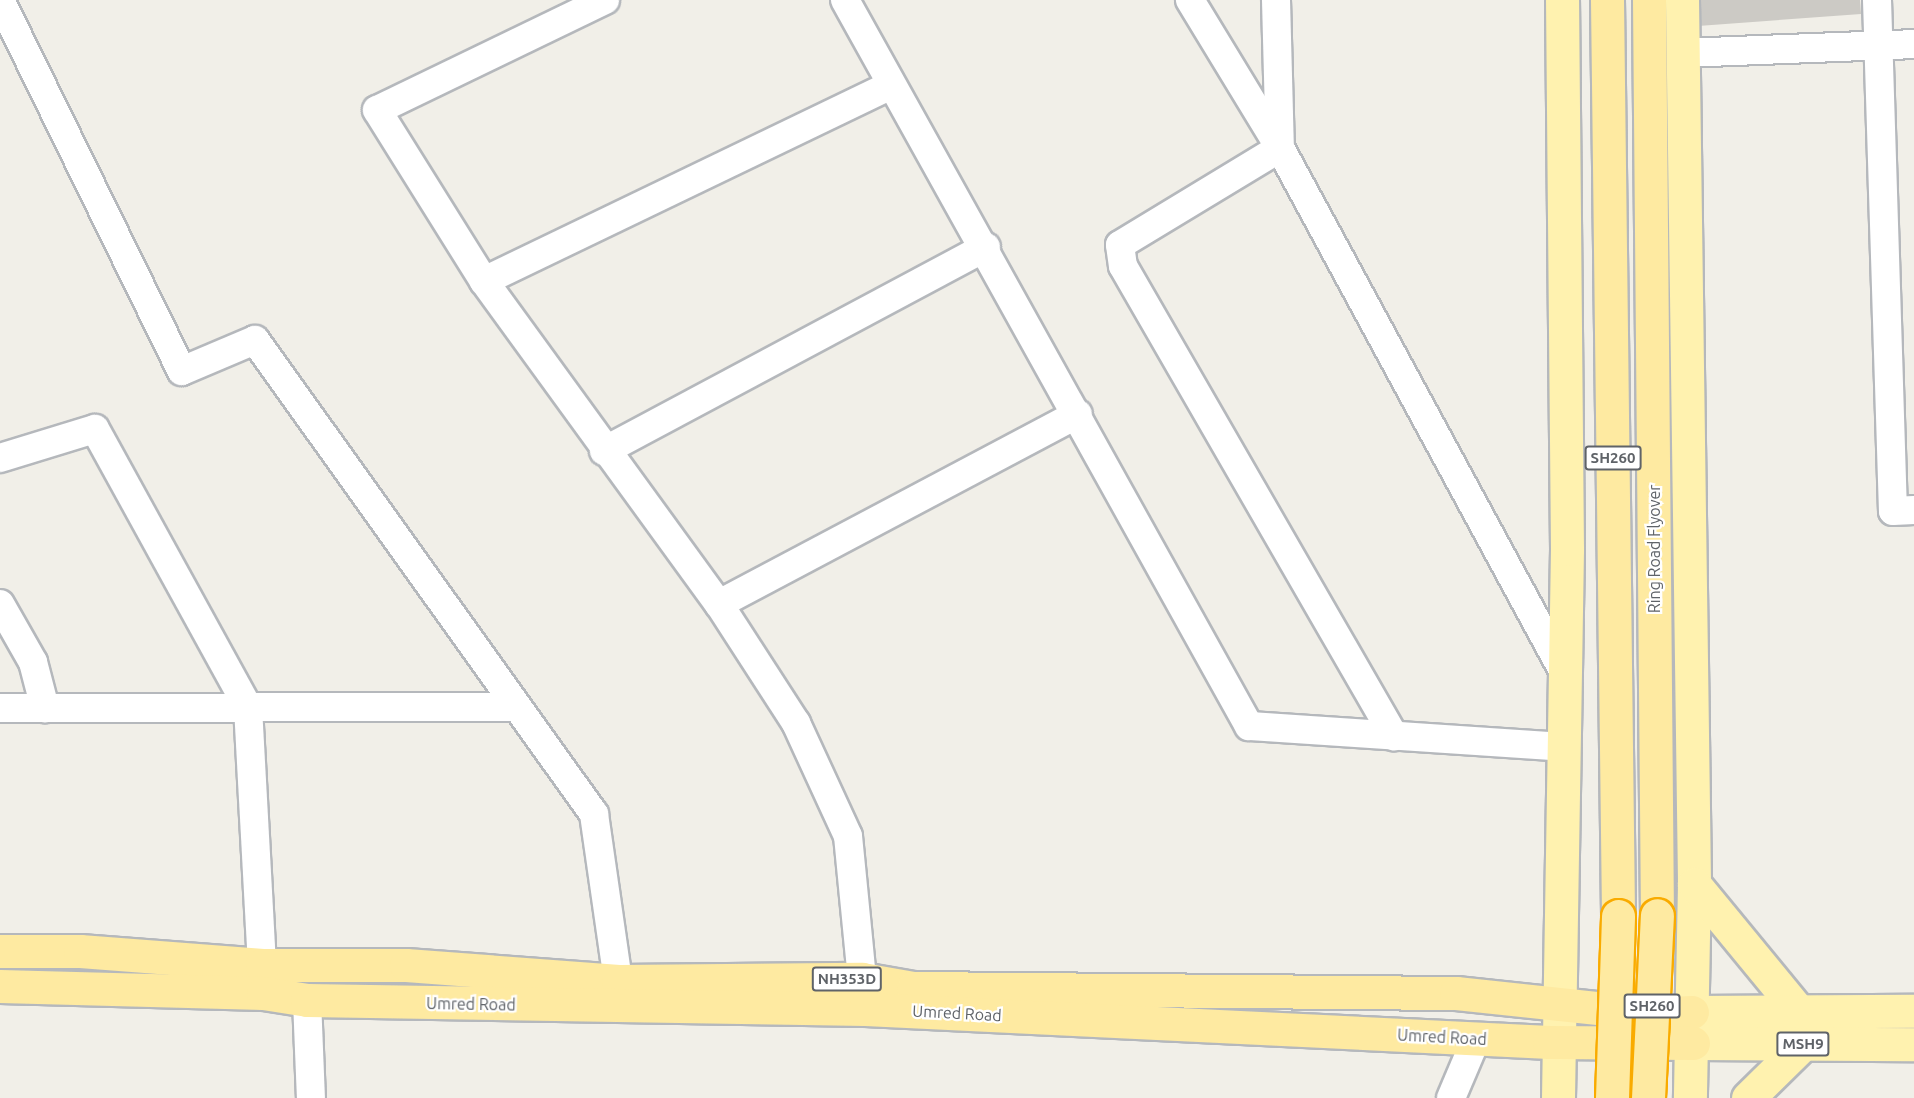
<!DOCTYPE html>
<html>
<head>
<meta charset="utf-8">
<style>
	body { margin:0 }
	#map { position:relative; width:1914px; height:1098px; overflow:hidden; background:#f1efe8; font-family:Ubuntu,sans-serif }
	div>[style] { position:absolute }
	.building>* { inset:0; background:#cccac5 }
	.roads { filter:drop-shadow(2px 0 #b5b8bc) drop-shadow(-2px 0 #b5b8bc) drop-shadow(0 2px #b5b8bc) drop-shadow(0 -2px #b5b8bc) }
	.minor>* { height:28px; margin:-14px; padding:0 14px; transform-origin:14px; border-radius:14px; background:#fff }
	.primary>* { height:33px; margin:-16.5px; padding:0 16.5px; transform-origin:16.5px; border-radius:16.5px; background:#fff2af }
	.trunk>* { height:33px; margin:-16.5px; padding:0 16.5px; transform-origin:16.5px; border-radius:16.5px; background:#feeaa1 }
	.bridges { filter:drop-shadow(2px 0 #f9ab00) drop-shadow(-2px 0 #f9ab00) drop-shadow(0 2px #f9ab00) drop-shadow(0 -2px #f9ab00) }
	.trunk-bridge>* { height:33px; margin:-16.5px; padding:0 16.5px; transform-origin:16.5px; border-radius:16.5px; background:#feeaa1 }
	span { translate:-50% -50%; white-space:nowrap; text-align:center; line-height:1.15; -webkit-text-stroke:4.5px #fff; paint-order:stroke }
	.shield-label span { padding:2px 4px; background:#fff; border:2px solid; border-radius:4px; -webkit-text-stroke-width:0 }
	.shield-label { font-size:15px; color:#5f6368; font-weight:700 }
	.street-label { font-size:16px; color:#5f6368 }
</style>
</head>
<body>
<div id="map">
	<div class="building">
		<i style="clip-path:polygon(1696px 0,1860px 0,1861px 14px,1698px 26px)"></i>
	</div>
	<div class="roads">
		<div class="minor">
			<i style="left:0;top:0;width:413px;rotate:63.9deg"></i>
			<i style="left:182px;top:371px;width:79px;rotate:-23deg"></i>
			<i style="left:255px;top:340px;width:583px;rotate:54.43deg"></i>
			<i style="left:594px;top:814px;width:169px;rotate:81.8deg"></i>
			<i style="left:605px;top:0;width:253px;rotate:154.2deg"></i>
			<i style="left:377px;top:110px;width:202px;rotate:58deg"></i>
			<i style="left:484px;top:281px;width:399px;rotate:54deg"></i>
			<i style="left:719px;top:604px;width:142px;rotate:57.1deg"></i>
			<i style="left:796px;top:723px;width:124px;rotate:65.3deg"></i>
			<i style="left:848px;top:836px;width:165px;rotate:84.4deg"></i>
			<i style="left:845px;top:0;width:831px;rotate:60.91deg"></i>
			<i style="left:1249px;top:726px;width:316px;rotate:3.8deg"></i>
			<i style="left:1190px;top:0;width:173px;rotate:58.7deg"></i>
			<i style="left:1280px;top:148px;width:598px;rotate:61.55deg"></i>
			<i style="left:1276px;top:0;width:148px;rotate:88.5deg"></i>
			<i style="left:1280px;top:148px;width:187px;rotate:148.8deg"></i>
			<i style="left:1120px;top:245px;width:21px;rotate:82deg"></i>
			<i style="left:1123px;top:266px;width:543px;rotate:60.03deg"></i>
			<i style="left:1877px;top:0;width:511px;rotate:88.21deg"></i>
			<i style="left:1893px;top:511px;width:21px;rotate:-3deg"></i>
			<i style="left:1682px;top:53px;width:232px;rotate:-2.2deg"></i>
			<i style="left:484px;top:281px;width:452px;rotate:-25.7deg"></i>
			<i style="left:604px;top:451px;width:433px;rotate:-28.1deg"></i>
			<i style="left:0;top:458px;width:99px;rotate:-17deg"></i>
			<i style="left:95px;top:429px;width:317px;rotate:61.2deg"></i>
			<i style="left:248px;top:707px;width:258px;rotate:86.9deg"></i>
			<i style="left:0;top:604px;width:67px;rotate:60.4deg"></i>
			<i style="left:33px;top:662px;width:48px;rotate:75.4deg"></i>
			<i style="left:719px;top:604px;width:406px;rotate:-27.9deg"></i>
			<i style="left:0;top:708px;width:517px;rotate:-0.11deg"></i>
			<i style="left:307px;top:1000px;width:98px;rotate:87.7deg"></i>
			<i style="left:1451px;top:1098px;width:64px;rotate:-67deg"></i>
		</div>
		<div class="primary">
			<i style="left:1682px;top:0;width:884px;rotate:89.22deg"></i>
			<i style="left:1694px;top:884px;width:214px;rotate:91.1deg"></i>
			<i style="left:1694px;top:884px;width:167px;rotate:50.6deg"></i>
			<i style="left:1692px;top:1012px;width:222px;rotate:-0.3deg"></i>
			<i style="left:1693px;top:1043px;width:221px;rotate:0.3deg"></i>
			<i style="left:1558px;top:1098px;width:549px;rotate:-89.06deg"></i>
			<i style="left:1567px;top:549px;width:549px;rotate:-90.52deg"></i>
			<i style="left:1748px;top:1098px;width:77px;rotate:-44.5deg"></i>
		</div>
		<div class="trunk">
			<i style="left:1607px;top:0;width:916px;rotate:89.31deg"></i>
			<i style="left:1649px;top:0;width:915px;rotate:89.5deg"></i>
			<i style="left:0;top:951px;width:80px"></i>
			<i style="left:80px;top:951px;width:183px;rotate:4.4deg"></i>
			<i style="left:262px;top:965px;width:144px"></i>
			<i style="left:406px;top:965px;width:213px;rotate:4.3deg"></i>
			<i style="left:618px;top:981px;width:244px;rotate:-0.5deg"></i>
			<i style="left:862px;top:979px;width:52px;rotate:10deg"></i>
			<i style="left:913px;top:988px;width:543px;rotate:0.53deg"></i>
			<i style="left:1456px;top:993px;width:197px;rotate:6.1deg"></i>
			<i style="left:1652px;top:1014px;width:40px;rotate:-2.9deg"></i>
			<i style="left:0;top:986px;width:263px;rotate:1.5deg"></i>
			<i style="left:263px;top:993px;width:45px;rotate:9deg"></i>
			<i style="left:307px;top:1000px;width:558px;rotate:0.92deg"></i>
			<i style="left:865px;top:1009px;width:685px;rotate:2.76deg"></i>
			<i style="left:1549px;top:1042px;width:144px;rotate:0.4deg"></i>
		</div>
	</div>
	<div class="bridges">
		<div class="trunk-bridge">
			<i style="left:1612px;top:1098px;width:182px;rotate:-88.1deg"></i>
			<i style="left:1648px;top:1098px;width:183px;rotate:-87.2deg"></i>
		</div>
	</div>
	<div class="shield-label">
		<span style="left:1613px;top:458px">SH260</span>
		<span style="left:847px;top:979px">NH353D</span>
		<span style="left:1652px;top:1006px">SH260</span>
		<span style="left:1803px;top:1044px">MSH9</span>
	</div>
	<div class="street-label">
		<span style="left:1654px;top:549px;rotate:-90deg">Ring Road Flyover</span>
		<span style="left:471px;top:1004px;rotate:1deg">Umred Road</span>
		<span style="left:957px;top:1013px;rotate:3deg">Umred Road</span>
		<span style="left:1442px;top:1037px;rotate:3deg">Umred Road</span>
	</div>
</div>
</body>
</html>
